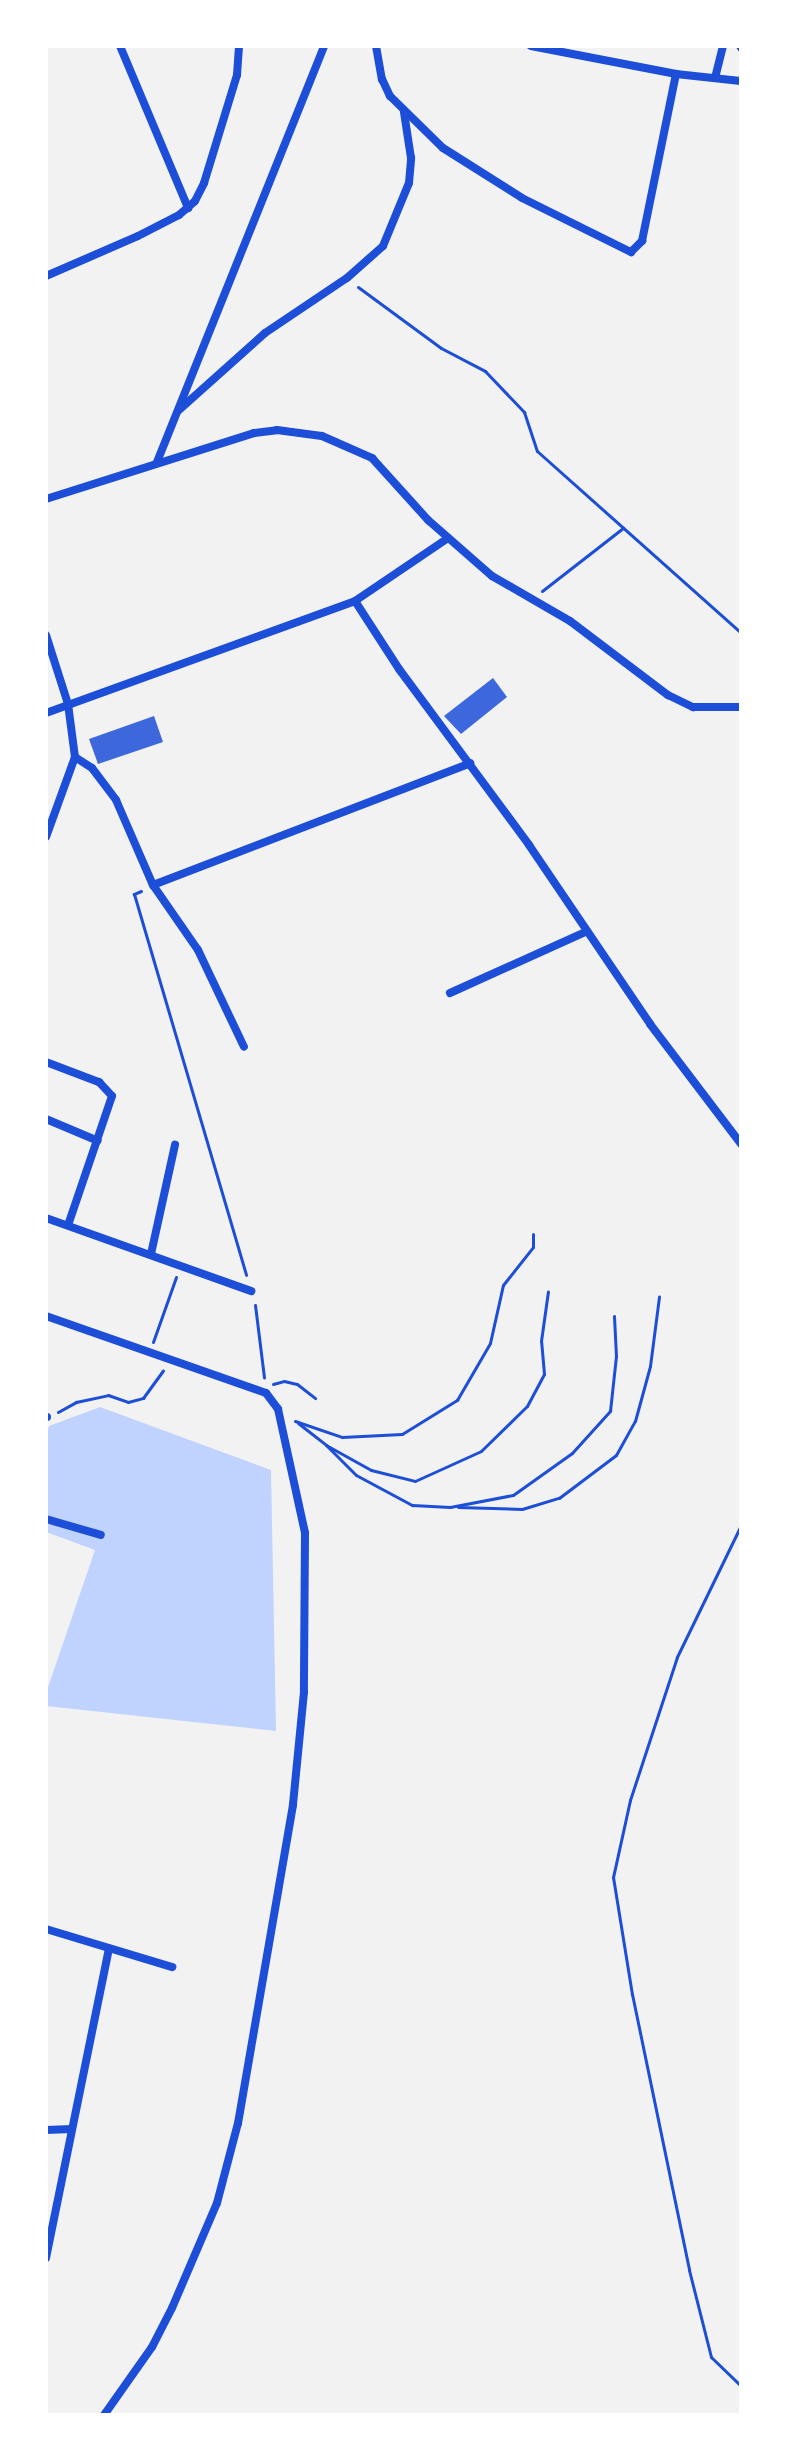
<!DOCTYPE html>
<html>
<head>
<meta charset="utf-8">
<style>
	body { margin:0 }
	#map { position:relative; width:787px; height:2461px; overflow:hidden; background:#f2f2f2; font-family:Arial,sans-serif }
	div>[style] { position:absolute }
	.water>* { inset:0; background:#bfd3fe }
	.building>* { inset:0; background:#3d67dc }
	.path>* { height:3px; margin:-1.5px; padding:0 1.5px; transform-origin:1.5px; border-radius:1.5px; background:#1d4ed8 }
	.minor>* { height:8px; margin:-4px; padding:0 4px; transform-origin:4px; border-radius:4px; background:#1d4ed8 }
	span { translate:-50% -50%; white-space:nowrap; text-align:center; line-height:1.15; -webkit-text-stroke:8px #fff; paint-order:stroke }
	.frame { position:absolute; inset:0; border:48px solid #fff; pointer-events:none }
</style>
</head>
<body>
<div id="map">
	<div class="water">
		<i style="clip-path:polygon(100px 1407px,271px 1470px,276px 1731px,46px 1706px,46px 1693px,95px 1550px,46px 1532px,46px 1438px,49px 1426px)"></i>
	</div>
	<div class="building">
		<i style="clip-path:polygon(493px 678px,507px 697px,461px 734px,444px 716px)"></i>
		<i style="clip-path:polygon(154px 716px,163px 742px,98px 764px,89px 739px)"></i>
	</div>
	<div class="path">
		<i style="left:358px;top:287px;width:103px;rotate:36.3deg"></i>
		<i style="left:441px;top:348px;width:50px;rotate:27.6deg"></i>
		<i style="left:485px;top:371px;width:57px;rotate:46.4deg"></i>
		<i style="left:524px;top:412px;width:41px;rotate:71.6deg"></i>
		<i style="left:537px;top:451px;width:273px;rotate:41.7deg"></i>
		<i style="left:542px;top:591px;width:103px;rotate:-37.9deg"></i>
		<i style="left:141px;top:891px;width:8px;rotate:157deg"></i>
		<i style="left:134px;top:894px;width:397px;rotate:73.6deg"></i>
		<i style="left:255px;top:1305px;width:73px;rotate:82.9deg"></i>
		<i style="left:153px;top:1342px;width:69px;rotate:-70.5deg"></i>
		<i style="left:273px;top:1384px;width:11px;rotate:-15deg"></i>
		<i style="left:284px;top:1381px;width:13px;rotate:13deg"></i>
		<i style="left:297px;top:1384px;width:23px;rotate:38deg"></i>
		<i style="left:58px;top:1412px;width:21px;rotate:-29deg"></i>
		<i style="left:76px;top:1402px;width:33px;rotate:-12deg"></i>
		<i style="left:108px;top:1395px;width:21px;rotate:19deg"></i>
		<i style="left:128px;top:1402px;width:16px;rotate:-15deg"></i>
		<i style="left:143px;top:1398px;width:34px;rotate:-54deg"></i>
		<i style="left:295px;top:1421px;width:50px;rotate:18.8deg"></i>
		<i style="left:342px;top:1437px;width:60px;rotate:-2.9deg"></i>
		<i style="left:402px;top:1434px;width:65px;rotate:-31.7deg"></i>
		<i style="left:457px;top:1400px;width:66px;rotate:-59.9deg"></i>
		<i style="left:490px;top:1343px;width:59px;rotate:-77.4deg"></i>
		<i style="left:503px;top:1285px;width:48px;rotate:-51.7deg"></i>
		<i style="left:533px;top:1247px;width:13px;rotate:-90deg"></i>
		<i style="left:298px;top:1423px;width:36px;rotate:38deg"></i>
		<i style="left:326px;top:1445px;width:51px;rotate:29.1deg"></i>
		<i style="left:371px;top:1470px;width:45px;rotate:14deg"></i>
		<i style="left:415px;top:1481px;width:72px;rotate:-24.4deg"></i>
		<i style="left:481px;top:1451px;width:64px;rotate:-44.4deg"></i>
		<i style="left:527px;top:1406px;width:36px;rotate:-62deg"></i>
		<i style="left:544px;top:1374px;width:33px;rotate:-95deg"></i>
		<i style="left:541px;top:1341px;width:50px;rotate:-82deg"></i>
		<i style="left:326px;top:1445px;width:42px;rotate:45deg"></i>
		<i style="left:356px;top:1475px;width:64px;rotate:28.2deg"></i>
		<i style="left:412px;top:1505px;width:38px;rotate:3deg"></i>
		<i style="left:450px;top:1507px;width:64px;rotate:-10.8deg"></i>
		<i style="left:513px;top:1495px;width:72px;rotate:-35.4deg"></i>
		<i style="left:572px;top:1453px;width:57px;rotate:-47.9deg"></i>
		<i style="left:610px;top:1411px;width:55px;rotate:-83.8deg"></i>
		<i style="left:616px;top:1356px;width:40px;rotate:-92.9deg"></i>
		<i style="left:458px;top:1507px;width:64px;rotate:1.8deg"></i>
		<i style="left:522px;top:1509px;width:39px;rotate:-17deg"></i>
		<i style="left:559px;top:1498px;width:71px;rotate:-37deg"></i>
		<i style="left:616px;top:1455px;width:39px;rotate:-61deg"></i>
		<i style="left:635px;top:1421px;width:57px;rotate:-74.7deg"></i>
		<i style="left:650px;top:1366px;width:70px;rotate:-82.6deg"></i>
		<i style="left:741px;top:1525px;width:147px;rotate:115.9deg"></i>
		<i style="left:677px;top:1657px;width:151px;rotate:108.2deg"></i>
		<i style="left:630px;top:1800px;width:79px;rotate:102.4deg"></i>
		<i style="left:613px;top:1877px;width:119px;rotate:80.8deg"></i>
		<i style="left:632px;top:1994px;width:282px;rotate:78.3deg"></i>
		<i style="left:689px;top:2270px;width:90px;rotate:75.8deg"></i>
		<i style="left:711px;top:2357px;width:42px;rotate:44deg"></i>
	</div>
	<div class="minor">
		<i style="left:120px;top:46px;width:176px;rotate:67.2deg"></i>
		<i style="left:376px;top:46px;width:34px;rotate:80deg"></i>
		<i style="left:382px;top:79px;width:19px;rotate:65deg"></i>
		<i style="left:390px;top:96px;width:74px;rotate:44.5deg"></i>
		<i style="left:443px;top:148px;width:93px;rotate:32.3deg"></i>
		<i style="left:522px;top:198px;width:122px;rotate:26.4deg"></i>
		<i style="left:631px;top:252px;width:16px;rotate:-45deg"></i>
		<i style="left:642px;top:241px;width:170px;rotate:-78.5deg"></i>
		<i style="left:531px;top:46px;width:148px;rotate:10.9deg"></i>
		<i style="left:676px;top:74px;width:65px;rotate:6.1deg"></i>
		<i style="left:740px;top:46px;width:2px;rotate:63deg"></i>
		<i style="left:715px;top:78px;width:33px;rotate:-76deg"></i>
		<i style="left:46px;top:276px;width:100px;rotate:-23.5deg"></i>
		<i style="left:138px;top:236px;width:46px;rotate:-27.1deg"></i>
		<i style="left:179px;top:215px;width:21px;rotate:-41deg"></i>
		<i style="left:195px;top:201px;width:20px;rotate:-63deg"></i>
		<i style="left:204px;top:183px;width:113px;rotate:-73deg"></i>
		<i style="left:237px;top:75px;width:29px;rotate:-86deg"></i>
		<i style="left:179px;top:410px;width:115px;rotate:-41.8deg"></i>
		<i style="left:265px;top:333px;width:99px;rotate:-33.9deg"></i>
		<i style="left:347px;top:278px;width:48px;rotate:-41.6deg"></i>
		<i style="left:383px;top:246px;width:68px;rotate:-67.6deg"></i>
		<i style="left:409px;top:183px;width:25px;rotate:-85deg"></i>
		<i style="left:411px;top:158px;width:47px;rotate:-98.7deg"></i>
		<i style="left:157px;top:462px;width:448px;rotate:-68.1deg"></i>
		<i style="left:46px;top:499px;width:218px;rotate:-17.6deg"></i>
		<i style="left:254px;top:433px;width:23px;rotate:-7deg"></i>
		<i style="left:277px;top:430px;width:45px;rotate:7.6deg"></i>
		<i style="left:322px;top:436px;width:55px;rotate:23.7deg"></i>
		<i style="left:372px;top:458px;width:84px;rotate:47.9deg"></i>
		<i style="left:428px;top:520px;width:85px;rotate:41.2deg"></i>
		<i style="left:492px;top:576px;width:90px;rotate:30deg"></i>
		<i style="left:570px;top:621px;width:123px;rotate:37.1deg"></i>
		<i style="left:668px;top:695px;width:28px;rotate:26deg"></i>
		<i style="left:693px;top:707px;width:48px"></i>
		<i style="left:355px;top:601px;width:81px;rotate:57.1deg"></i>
		<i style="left:399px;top:669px;width:219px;rotate:53.5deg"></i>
		<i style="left:529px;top:845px;width:216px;rotate:55.9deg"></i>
		<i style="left:650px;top:1024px;width:151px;rotate:52.8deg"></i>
		<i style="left:46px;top:635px;width:72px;rotate:72.3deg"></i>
		<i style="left:68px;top:704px;width:53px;rotate:82.5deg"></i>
		<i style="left:75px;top:757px;width:85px;rotate:109.9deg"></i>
		<i style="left:46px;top:713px;width:329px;rotate:-19.9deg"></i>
		<i style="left:355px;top:601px;width:112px;rotate:-34.1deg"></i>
		<i style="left:75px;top:757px;width:20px;rotate:33deg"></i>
		<i style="left:92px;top:768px;width:40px;rotate:53deg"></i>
		<i style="left:116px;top:800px;width:93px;rotate:66.5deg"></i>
		<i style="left:153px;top:885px;width:79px;rotate:55.3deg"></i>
		<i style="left:198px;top:950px;width:107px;rotate:64.6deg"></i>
		<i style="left:153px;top:885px;width:340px;rotate:-21deg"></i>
		<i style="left:450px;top:993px;width:150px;rotate:-24.3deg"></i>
		<i style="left:46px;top:1062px;width:57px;rotate:20.7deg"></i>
		<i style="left:99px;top:1082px;width:19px;rotate:47deg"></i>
		<i style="left:112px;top:1096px;width:136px;rotate:108.8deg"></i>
		<i style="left:46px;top:1119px;width:56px;rotate:22.9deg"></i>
		<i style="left:46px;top:1218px;width:218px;rotate:19.6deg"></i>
		<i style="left:151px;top:1254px;width:112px;rotate:-77.6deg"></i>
		<i style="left:46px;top:1316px;width:233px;rotate:19.3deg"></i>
		<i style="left:266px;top:1393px;width:20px;rotate:53deg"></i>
		<i style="left:278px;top:1409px;width:127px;rotate:77.7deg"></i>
		<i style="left:305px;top:1533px;width:159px;rotate:90.4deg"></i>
		<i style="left:304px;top:1692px;width:114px;rotate:95.6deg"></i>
		<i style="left:293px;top:1805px;width:323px;rotate:99.8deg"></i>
		<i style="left:238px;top:2123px;width:83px;rotate:104.7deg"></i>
		<i style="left:217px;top:2203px;width:114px;rotate:113.2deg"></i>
		<i style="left:172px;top:2308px;width:44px;rotate:117.1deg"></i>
		<i style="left:152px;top:2347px;width:83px;rotate:125.2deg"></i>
		<i style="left:46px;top:1417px;width:1px"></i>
		<i style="left:46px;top:1519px;width:57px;rotate:16.2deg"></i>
		<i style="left:46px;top:1929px;width:132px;rotate:16.8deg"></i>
		<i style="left:46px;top:2130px;width:26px;rotate:-2deg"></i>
		<i style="left:46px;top:2258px;width:316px;rotate:-78.5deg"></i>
	</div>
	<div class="frame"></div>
</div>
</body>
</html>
